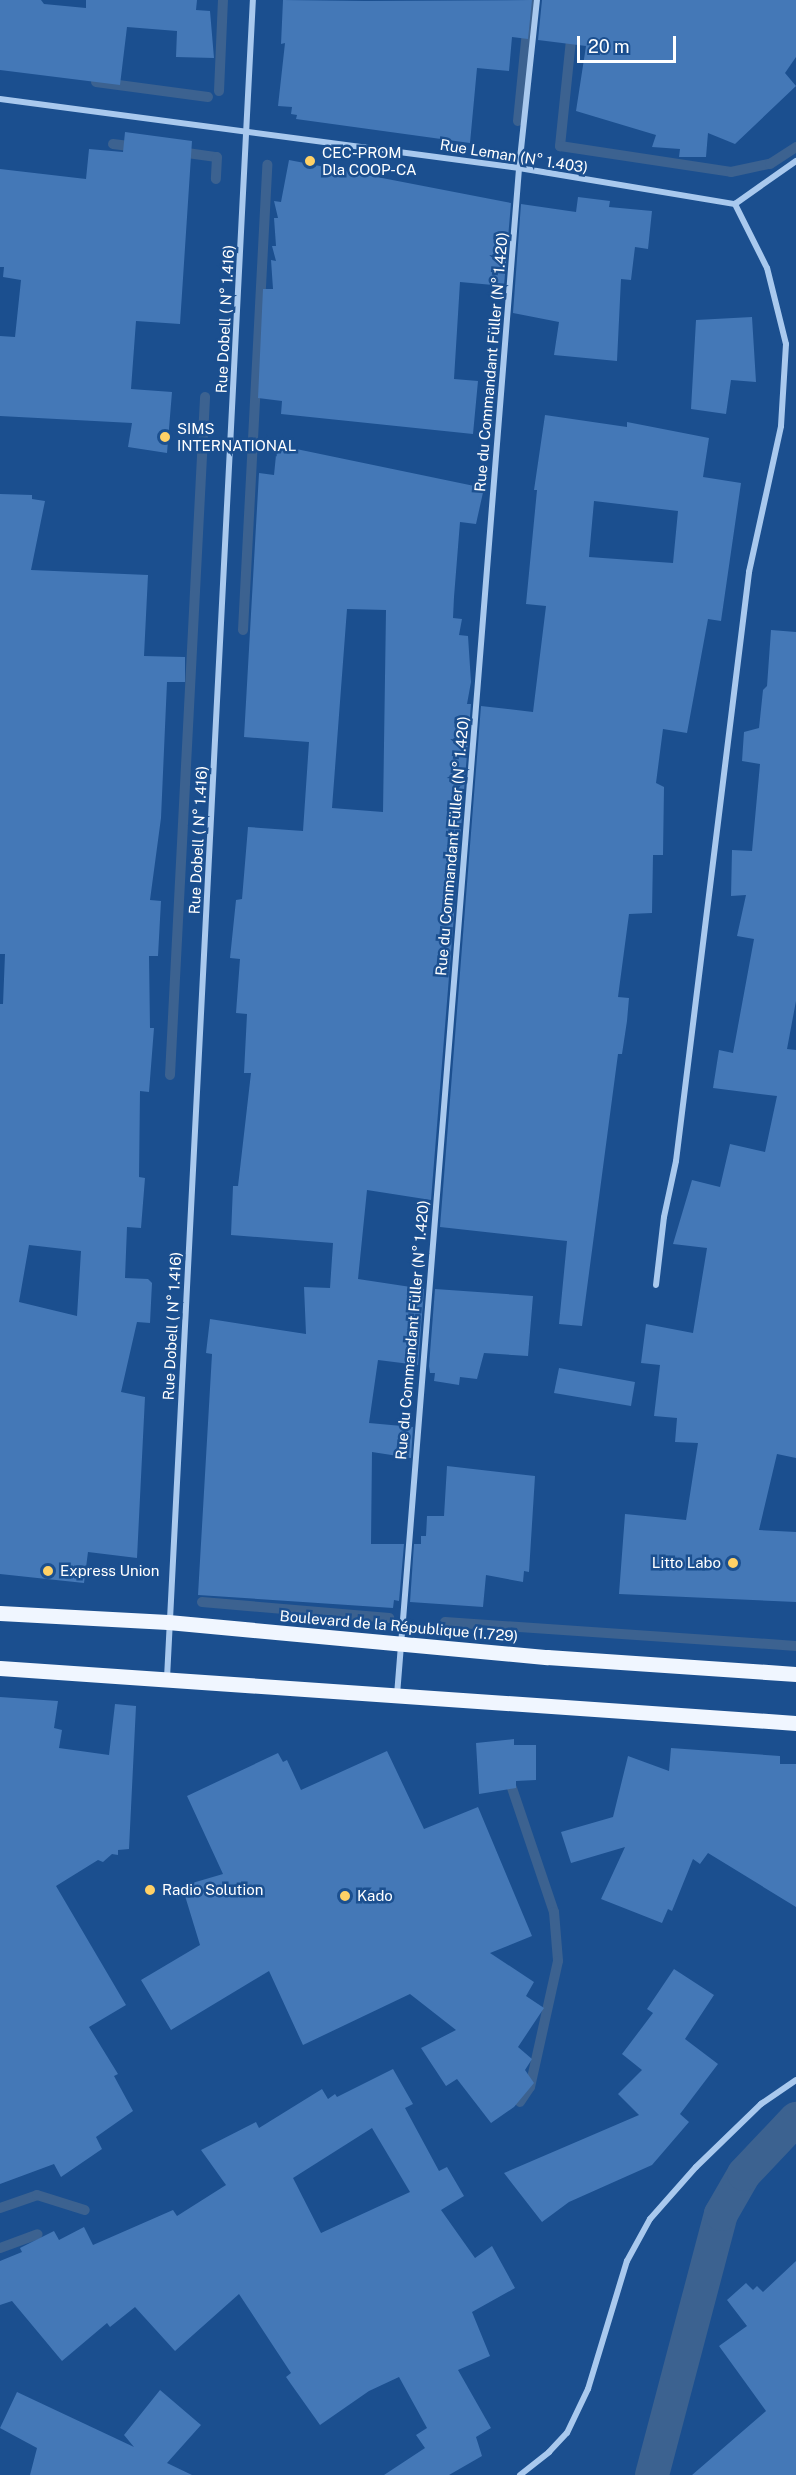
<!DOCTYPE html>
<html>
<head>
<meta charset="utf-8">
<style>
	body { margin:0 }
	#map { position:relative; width:796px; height:2475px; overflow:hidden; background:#1b4f8f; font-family:"Public Sans",sans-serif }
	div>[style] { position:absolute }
	.stream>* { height:10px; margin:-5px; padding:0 5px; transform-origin:5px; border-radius:5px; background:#3c6290 }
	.canal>* { height:34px; margin:-17px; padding:0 17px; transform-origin:17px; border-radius:17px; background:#3c6290 }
	.building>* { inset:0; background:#4478b7 }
	.street>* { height:6px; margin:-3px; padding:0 3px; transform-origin:3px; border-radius:3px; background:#a9c9ee }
	.primary>* { height:15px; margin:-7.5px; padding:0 7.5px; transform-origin:7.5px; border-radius:7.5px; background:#f0f6ff }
	.dots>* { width:16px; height:16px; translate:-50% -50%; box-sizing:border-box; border:3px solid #1b4f8f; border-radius:50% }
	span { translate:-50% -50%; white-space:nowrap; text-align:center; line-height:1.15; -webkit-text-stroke:5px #1b4f8f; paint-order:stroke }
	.poi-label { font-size:15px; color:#fff }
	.left { translate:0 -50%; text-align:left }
	.right { translate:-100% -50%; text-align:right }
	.street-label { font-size:15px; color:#fff }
	.scale { position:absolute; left:577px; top:36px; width:99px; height:27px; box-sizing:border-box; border:3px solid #fff; border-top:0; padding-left:8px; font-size:18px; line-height:21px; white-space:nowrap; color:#fff; -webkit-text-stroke:4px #1b4f8f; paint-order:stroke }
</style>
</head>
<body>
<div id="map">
	<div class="stream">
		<i style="left:572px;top:30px;width:117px;rotate:95.9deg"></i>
		<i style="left:560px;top:146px;width:173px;rotate:8.6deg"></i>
		<i style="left:731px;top:172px;width:40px;rotate:-12deg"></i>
		<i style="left:770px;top:164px;width:31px;rotate:-33deg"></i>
		<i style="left:96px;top:82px;width:113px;rotate:7.6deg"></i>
		<i style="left:219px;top:91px;width:91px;rotate:-87.5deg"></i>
		<i style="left:518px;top:121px;width:122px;rotate:-84.3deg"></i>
		<i style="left:113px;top:144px;width:24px;rotate:7deg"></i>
		<i style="left:180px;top:152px;width:37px;rotate:8deg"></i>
		<i style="left:217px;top:157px;width:22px;rotate:93deg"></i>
		<i style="left:243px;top:630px;width:466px;rotate:-87deg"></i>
		<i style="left:170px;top:1075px;width:679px;rotate:-87.04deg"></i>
		<i style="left:202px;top:1602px;width:188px;rotate:4.9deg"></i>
		<i style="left:445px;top:1622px;width:352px;rotate:3.9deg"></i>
		<i style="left:512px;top:1788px;width:131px;rotate:71.3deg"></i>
		<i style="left:554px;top:1912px;width:49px;rotate:85.3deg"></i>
		<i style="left:558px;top:1961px;width:129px;rotate:102.5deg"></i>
		<i style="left:530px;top:2087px;width:18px;rotate:124deg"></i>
		<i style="left:0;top:2208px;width:39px;rotate:-19deg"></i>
		<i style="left:37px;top:2195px;width:50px;rotate:17.4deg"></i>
		<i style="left:0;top:2248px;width:40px;rotate:-20.2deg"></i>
	</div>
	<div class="canal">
		<i style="left:652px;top:2475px;width:270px;rotate:-75.2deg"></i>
		<i style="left:721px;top:2214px;width:46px;rotate:-60.1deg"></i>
		<i style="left:744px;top:2174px;width:76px;rotate:-46.6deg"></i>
	</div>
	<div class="building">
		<i style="clip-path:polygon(0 0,41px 0,44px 4px,86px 8px,86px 0,197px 0,196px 10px,210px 11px,214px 58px,176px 57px,177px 31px,127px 27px,120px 85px,0 70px)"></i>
		<i style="clip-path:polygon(283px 0,365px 1px,532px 0,528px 39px,512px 37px,509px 71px,477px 68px,470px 143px,296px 119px,297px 115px,291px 114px,292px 107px,278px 106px,285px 43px,281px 44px)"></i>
		<i style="clip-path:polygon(542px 0,796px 0,796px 57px,785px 73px,796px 86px,735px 144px,708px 133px,706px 157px,679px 157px,680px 149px,652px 147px,656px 135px,576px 111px,586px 46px,538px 40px)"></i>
		<i style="clip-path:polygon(125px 132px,192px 141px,180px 324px,136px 321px,131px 389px,172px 392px,167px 453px,128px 447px,132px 423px,0 416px,0 336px,15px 337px,21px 280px,3px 277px,4px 267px,0 267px,0 169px,86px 179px,89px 149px,123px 152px)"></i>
		<i style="clip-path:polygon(289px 160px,511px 203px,504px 286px,460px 282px,454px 379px,478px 381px,473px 434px,281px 414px,282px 401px,258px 398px,263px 289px,273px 289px,271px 260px,276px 261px,272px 246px,276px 246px,274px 218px,278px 218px,274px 201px,281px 202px)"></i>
		<i style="clip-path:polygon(578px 197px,610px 201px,609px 207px,652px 211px,648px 249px,635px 247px,631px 280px,621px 279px,617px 361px,554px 355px,559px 322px,513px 313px,521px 204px,576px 212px)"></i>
		<i style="clip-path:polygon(752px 317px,756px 382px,731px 380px,726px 414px,691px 409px,696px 320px)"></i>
		<i style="clip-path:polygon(evenodd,545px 415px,627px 427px,627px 422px,709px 438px,703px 477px,741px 483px,721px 621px,708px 619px,687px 733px,663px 729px,656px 783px,664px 787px,663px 855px,653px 855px,652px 913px,629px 914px,618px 997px,629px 998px,627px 1021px,622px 1054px,618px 1054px,582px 1326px,559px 1324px,567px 1241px,440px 1227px,481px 706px,533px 712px,546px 606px,526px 604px,537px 490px,534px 490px,545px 415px,594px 501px,678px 511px,673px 563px,589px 557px,594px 501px)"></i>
		<i style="clip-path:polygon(evenodd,277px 445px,484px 488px,476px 524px,460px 522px,454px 597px,453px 618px,462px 619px,459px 635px,468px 636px,471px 682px,467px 704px,471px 704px,431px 1200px,367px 1190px,358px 1279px,424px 1289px,418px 1365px,378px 1360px,369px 1423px,413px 1427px,411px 1458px,372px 1452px,371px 1544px,404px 1544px,399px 1601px,394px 1600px,393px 1608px,198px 1595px,212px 1354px,206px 1353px,210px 1319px,306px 1334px,304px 1287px,330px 1288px,333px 1243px,231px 1235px,233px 1186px,238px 1186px,251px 1073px,244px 1073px,247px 1014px,236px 1013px,240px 959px,230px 958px,236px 900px,242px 899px,248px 827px,303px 831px,309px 742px,244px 737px,259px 473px,274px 475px,277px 445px,347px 609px,386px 610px,383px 812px,332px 808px,347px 609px)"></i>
		<i style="clip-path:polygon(evenodd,0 494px,32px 495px,32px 499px,45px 501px,31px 570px,148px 575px,144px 656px,185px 657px,185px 682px,167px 682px,161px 818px,150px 900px,161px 901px,158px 956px,149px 956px,150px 1028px,154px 1028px,149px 1092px,140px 1091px,139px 1177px,145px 1178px,141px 1228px,127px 1227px,125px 1278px,148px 1279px,152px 1283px,150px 1323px,137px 1322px,121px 1392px,145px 1397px,137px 1558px,88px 1552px,84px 1583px,0 1574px,0 1004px,3px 1004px,5px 954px,0 954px,0 494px,29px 1245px,81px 1251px,77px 1316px,19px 1302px,29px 1245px)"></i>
		<i style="clip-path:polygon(771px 630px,796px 632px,796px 1001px,787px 1049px,796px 1050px,796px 1458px,777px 1454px,759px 1530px,796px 1532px,796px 1602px,619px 1594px,625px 1514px,686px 1520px,698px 1443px,675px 1442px,677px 1418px,654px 1416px,660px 1365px,641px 1363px,646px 1324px,693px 1333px,707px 1248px,673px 1244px,692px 1180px,720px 1187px,730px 1144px,765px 1152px,777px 1096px,713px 1088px,719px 1050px,733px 1053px,754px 939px,737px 936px,746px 895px,731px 896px,732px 850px,752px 851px,760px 764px,742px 761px,744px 732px,759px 728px,763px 690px,767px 686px)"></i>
		<i style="clip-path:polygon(435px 1289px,533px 1296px,528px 1356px,484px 1353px,477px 1379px,460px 1377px,459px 1385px,434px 1381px,435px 1373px,430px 1373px,429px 1366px)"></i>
		<i style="clip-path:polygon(559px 1368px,635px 1382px,631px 1406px,554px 1393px)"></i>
		<i style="clip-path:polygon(447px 1466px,535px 1476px,529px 1572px,524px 1571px,523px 1582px,486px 1575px,483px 1607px,410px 1602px,414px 1544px,421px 1544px,421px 1536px,426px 1536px,427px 1516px,444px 1516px)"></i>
		<i style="clip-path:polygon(0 1697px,58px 1701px,54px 1728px,62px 1730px,59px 1748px,109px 1755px,115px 1704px,136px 1706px,129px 1849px,118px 1850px,118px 1855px,112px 1854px,103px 1862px,98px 1860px,56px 1886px,126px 2005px,89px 2027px,118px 2074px,114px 2076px,133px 2111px,96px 2137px,102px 2149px,61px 2177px,54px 2164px,0 2184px)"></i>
		<i style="clip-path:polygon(514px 1739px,514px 1745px,536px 1745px,536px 1780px,516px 1781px,516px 1788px,479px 1794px,476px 1743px)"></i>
		<i style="clip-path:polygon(671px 1748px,780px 1756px,780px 1764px,796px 1764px,796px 1907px,708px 1853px,700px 1864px,693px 1859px,672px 1911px,668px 1909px,662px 1923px,601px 1899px,625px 1847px,571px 1863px,561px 1832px,613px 1817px,628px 1756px,669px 1771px)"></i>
		<i style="clip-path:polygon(387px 1751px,424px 1829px,478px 1807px,532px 1936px,490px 1953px,534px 1982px,526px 1996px,544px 2008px,518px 2047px,532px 2059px,525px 2070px,534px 2083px,514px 2107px,491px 2123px,457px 2079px,446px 2086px,421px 2048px,456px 2030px,410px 1994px,303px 2045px,269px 1971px,171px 2030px,141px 1980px,200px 1945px,182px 1886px,223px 1874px,187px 1796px,278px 1753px,283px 1762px,287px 1760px,301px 1790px)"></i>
		<i style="clip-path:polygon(674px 1969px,714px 1995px,685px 2039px,718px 2064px,680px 2114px,689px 2122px,652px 2165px,569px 2202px,542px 2222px,504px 2173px,639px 2115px,618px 2094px,642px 2070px,622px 2054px,653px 2013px,647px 2009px)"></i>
		<i style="clip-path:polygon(evenodd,393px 2069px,413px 2104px,405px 2108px,439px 2171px,447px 2167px,464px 2196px,441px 2210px,475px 2258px,492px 2246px,515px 2288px,472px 2312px,490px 2356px,458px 2370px,491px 2428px,476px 2437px,482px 2456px,449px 2475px,384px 2475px,425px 2448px,416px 2435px,427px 2428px,399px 2377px,369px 2391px,320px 2425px,286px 2377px,291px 2373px,239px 2294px,175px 2351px,135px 2307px,110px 2327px,107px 2323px,62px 2361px,12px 2301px,0 2305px,0 2261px,22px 2252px,20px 2248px,54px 2231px,59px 2240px,84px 2227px,93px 2245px,173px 2210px,177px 2216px,226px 2185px,201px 2150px,256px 2122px,259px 2128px,322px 2089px,328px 2099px,335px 2094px,337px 2097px,393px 2069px,372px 2128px,410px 2192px,321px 2233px,293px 2178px,372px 2128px)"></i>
		<i style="clip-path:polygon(796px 2261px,796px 2475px,692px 2475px,766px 2411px,719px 2346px,747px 2326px,727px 2300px,746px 2283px,753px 2290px,757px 2286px,763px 2292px)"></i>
		<i style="clip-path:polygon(160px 2390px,201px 2425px,167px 2463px,192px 2475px,30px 2475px,37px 2448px,0 2428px,17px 2392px,134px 2447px,124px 2435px)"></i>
	</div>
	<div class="street">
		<i style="left:0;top:99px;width:524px;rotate:7.57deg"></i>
		<i style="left:519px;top:168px;width:219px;rotate:9.5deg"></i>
		<i style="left:735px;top:204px;width:75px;rotate:-35.2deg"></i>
		<i style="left:656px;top:1285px;width:68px;rotate:-83.3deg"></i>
		<i style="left:664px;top:1217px;width:57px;rotate:-77.9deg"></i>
		<i style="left:676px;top:1161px;width:594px;rotate:-82.93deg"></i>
		<i style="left:749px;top:572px;width:149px;rotate:-77.6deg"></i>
		<i style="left:781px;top:426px;width:82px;rotate:-86.5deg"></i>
		<i style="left:786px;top:344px;width:78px;rotate:-104deg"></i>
		<i style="left:767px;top:268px;width:72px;rotate:-116.6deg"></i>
		<i style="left:167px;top:1678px;width:1680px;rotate:-87.07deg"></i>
		<i style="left:397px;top:1695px;width:1532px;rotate:-85.43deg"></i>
		<i style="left:519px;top:168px;width:169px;rotate:-83.9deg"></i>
		<i style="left:520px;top:2475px;width:37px;rotate:-38deg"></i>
		<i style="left:549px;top:2452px;width:26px;rotate:-47deg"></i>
		<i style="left:567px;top:2433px;width:49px;rotate:-64.5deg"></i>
		<i style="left:588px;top:2389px;width:134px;rotate:-73.1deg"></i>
		<i style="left:627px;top:2261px;width:48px;rotate:-61.3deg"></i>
		<i style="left:650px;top:2219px;width:69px;rotate:-48.5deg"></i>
		<i style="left:696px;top:2167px;width:91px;rotate:-44.1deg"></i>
		<i style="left:761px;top:2104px;width:42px;rotate:-34.4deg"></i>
	</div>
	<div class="primary">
		<i style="left:0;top:1613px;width:168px;rotate:3.1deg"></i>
		<i style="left:168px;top:1622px;width:381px;rotate:5.3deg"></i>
		<i style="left:547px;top:1657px;width:250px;rotate:3.9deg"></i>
		<i style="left:0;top:1668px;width:798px;rotate:3.95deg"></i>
	</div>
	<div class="dots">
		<i style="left:310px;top:161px;background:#ffd166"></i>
		<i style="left:165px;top:437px;background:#ffd166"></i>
		<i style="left:733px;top:1563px;background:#ffd166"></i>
		<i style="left:48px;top:1571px;background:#ffd166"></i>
		<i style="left:150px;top:1890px;background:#ffd166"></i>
		<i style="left:345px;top:1896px;background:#ffd166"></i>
	</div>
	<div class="poi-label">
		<span class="left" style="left:322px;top:161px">CEC-PROM<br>Dla COOP-CA</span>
		<span class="left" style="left:177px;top:437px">SIMS<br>INTERNATIONAL</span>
		<span class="right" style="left:721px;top:1563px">Litto Labo</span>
		<span class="left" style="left:60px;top:1571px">Express Union</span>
		<span class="left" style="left:162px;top:1890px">Radio Solution</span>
		<span class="left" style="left:357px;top:1896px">Kado</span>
	</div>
	<div class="street-label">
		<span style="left:514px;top:156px;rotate:9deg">Rue Leman (N° 1.403)</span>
		<span style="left:225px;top:319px;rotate:-87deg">Rue Dobell ( N° 1.416)</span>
		<span style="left:491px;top:362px;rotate:-85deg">Rue du Commandant Füller (N° 1.420)</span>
		<span style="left:198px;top:840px;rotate:-87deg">Rue Dobell ( N° 1.416)</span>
		<span style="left:452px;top:846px;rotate:-85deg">Rue du Commandant Füller (N° 1.420)</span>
		<span style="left:172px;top:1326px;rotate:-87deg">Rue Dobell ( N° 1.416)</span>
		<span style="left:412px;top:1330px;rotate:-85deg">Rue du Commandant Füller (N° 1.420)</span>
		<span style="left:399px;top:1626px;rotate:5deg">Boulevard de la République (1.729)</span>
	</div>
	<div class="scale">20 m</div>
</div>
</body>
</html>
